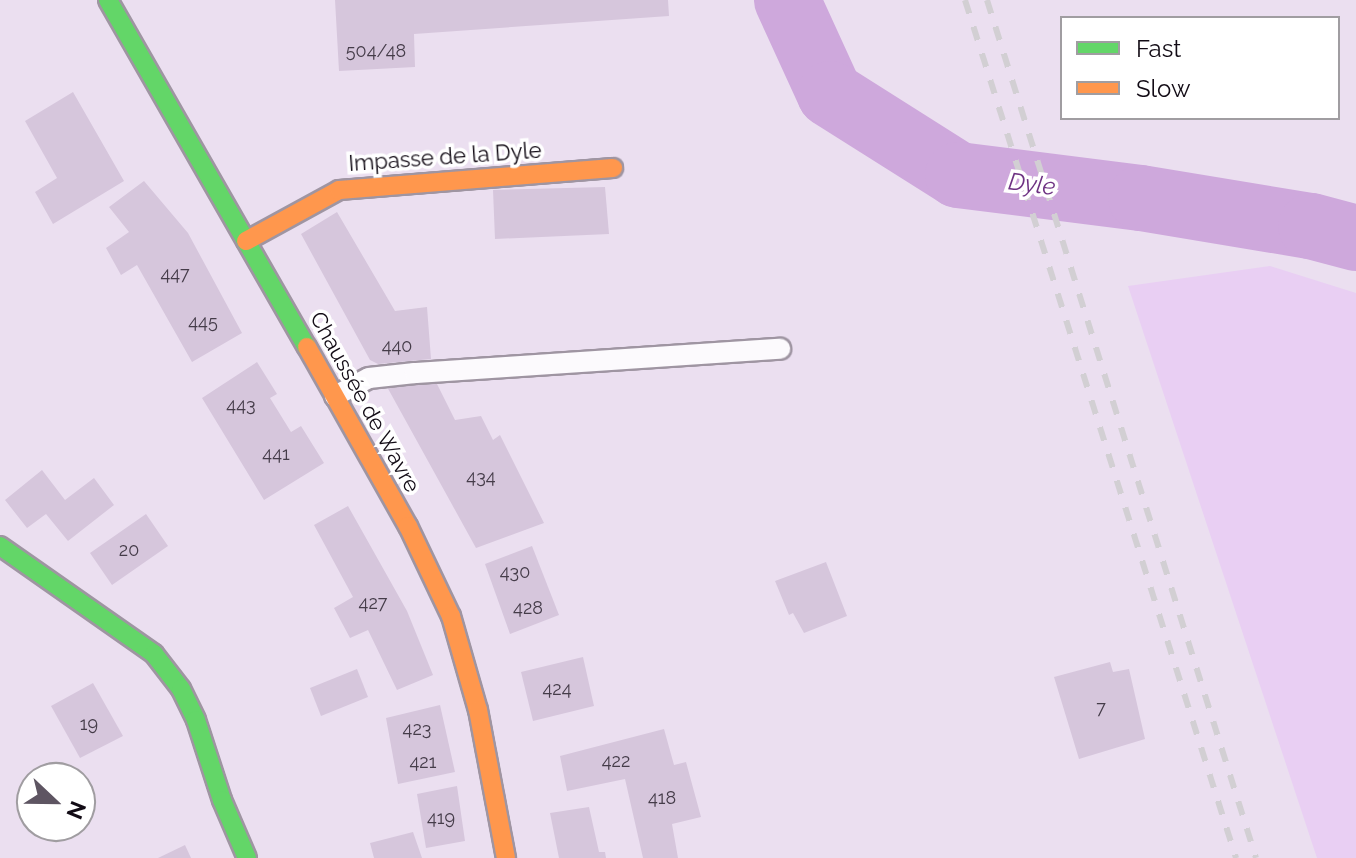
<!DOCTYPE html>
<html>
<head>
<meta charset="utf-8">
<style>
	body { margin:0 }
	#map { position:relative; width:1356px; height:858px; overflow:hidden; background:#ebdff0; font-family:Raleway,sans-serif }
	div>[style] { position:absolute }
	.green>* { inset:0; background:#e9cff3 }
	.river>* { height:66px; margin:-33px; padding:0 33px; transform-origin:33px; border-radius:33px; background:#cea8dc }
	.building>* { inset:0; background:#d6c6dc }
	.roads { filter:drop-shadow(2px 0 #9f95a2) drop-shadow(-2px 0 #9f95a2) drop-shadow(0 2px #9f95a2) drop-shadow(0 -2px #9f95a2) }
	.lane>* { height:20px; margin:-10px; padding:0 10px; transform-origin:10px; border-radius:10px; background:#fcfafd }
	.fast>* { height:18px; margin:-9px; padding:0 9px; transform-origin:9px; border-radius:9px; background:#63d668 }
	.slow>* { height:18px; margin:-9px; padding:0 9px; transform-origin:9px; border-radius:9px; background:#ff974d }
	.rail>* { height:6px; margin-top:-3px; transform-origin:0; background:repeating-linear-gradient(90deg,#d2cfd3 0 14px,transparent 0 28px) }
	span { translate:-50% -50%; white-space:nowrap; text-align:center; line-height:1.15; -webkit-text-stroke:7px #fff; paint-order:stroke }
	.number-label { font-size:18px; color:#453c49 }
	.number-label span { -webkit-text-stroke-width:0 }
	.street-label { font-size:22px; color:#120b15 }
	.water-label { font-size:24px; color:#6e3283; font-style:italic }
	.legend { position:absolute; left:1060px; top:16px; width:280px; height:104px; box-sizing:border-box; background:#fff; border:2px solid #a09da1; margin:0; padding:10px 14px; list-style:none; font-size:24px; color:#120b15 }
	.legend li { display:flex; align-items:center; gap:16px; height:40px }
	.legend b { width:40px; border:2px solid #a09da1 }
	.north { position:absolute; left:16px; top:762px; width:80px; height:80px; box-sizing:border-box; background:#fff; border:2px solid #a09da1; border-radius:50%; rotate:112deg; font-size:22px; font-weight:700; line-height:32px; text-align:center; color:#120b15 }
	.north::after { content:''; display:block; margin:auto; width:28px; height:36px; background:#5e5562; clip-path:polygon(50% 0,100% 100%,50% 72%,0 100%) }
</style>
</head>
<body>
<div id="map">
	<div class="green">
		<i style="clip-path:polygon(1270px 266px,1356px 293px,1356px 858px,1317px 858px,1128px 286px)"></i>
	</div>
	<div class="river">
		<i style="left:787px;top:0;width:103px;rotate:65.4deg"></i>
		<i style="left:830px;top:94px;width:151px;rotate:32.3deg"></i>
		<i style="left:958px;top:175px;width:184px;rotate:7.2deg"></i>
		<i style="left:1141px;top:198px;width:172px;rotate:9.4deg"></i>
		<i style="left:1311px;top:226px;width:47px;rotate:14.9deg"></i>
	</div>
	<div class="building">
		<i style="clip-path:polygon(335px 0,668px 0,669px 16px,414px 34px,415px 67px,339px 71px)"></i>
		<i style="clip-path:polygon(73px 92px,124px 181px,53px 224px,35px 192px,57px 178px,25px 121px)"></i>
		<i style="clip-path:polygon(144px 181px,188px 233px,242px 333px,192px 362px,137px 265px,121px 275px,106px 248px,129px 232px,109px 207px)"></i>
		<i style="clip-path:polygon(605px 187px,609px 234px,495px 239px,493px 190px)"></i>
		<i style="clip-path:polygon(337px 212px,395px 311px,427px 307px,431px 359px,378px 364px,370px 360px,301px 234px)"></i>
		<i style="clip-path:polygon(257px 362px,277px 394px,270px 398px,291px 432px,301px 426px,324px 463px,264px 500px,202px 398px)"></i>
		<i style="clip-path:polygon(434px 378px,455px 420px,481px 416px,493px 440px,500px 435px,544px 523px,476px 548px,386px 385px)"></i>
		<i style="clip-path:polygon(42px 470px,65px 500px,94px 478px,114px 505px,68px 541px,46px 514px,27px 528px,5px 500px)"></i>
		<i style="clip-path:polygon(348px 506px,407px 611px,433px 675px,397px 690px,368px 630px,350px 638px,334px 608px,353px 597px,314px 525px)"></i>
		<i style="clip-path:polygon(146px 514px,168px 546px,112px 585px,90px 553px)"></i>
		<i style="clip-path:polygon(532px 546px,559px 615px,510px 634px,485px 564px)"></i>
		<i style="clip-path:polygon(826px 562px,847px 616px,804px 633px,793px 613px,789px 615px,775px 581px)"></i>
		<i style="clip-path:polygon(583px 657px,594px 706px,533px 721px,521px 672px)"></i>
		<i style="clip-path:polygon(1110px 662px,1113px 672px,1129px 669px,1145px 739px,1079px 759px,1054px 677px)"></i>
		<i style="clip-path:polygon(357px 669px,368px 697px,321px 716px,310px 688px)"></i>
		<i style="clip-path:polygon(93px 683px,123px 736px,80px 758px,51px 706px)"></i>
		<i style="clip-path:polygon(440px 705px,455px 772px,398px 784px,386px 718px)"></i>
		<i style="clip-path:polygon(664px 729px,674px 765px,686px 762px,701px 817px,672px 824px,678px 858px,643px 858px,625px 779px,567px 791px,560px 756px)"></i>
		<i style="clip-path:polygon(457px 786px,465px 841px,426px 848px,417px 794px)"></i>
		<i style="clip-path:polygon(589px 807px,599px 852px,605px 852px,606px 858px,559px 858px,550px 813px)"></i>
		<i style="clip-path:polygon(413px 832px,422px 858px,374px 858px,370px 843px)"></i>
		<i style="clip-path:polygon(185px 845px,191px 858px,158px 858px)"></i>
	</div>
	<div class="roads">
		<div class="lane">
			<i style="left:335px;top:396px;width:38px;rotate:-28deg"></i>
			<i style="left:369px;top:378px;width:46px;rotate:-6.2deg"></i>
			<i style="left:415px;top:373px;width:366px;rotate:-3.8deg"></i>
		</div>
		<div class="fast">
			<i style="left:108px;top:0;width:400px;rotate:60.2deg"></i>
			<i style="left:0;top:546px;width:188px;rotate:35deg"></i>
			<i style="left:154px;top:654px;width:44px;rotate:52.4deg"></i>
			<i style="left:181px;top:689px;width:34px;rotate:64deg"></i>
			<i style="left:196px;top:720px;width:84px;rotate:72deg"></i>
			<i style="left:222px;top:800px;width:63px;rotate:66.7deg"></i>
		</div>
		<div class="slow">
			<i style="left:246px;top:241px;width:106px;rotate:-28.7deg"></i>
			<i style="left:339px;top:190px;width:275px;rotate:-4.6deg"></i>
			<i style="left:307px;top:347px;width:206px;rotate:60.6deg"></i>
			<i style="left:408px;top:526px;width:100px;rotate:64.5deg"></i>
			<i style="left:451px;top:616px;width:98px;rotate:74deg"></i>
			<i style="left:478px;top:710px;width:151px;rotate:79.3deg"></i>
		</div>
	</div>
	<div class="rail">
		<i style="left:965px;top:0;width:900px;rotate:72.47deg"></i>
		<i style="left:987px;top:0;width:899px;rotate:72.59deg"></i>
	</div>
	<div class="number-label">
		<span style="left:376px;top:51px">504/48</span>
		<span style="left:175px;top:274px">447</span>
		<span style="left:203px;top:322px">445</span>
		<span style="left:397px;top:346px">440</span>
		<span style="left:241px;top:405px">443</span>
		<span style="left:276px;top:454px">441</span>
		<span style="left:481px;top:477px">434</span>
		<span style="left:129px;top:550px">20</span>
		<span style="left:515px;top:572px">430</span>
		<span style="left:373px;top:603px">427</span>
		<span style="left:528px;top:608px">428</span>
		<span style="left:557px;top:689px">424</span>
		<span style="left:1101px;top:708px">7</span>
		<span style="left:89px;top:724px">19</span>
		<span style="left:417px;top:729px">423</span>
		<span style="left:616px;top:761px">422</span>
		<span style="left:423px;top:762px">421</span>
		<span style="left:662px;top:798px">418</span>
		<span style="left:441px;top:818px">419</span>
	</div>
	<div class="street-label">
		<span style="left:445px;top:157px;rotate:-4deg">Impasse de la Dyle</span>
		<span style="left:365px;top:402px;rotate:61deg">Chaussée de Wavre</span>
	</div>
	<div class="water-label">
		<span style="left:1032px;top:184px;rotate:7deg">Dyle</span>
	</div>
	<ul class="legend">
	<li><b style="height:10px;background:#63d668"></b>Fast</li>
	<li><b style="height:10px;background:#ff974d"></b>Slow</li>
	</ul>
	<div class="north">N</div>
</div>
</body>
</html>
